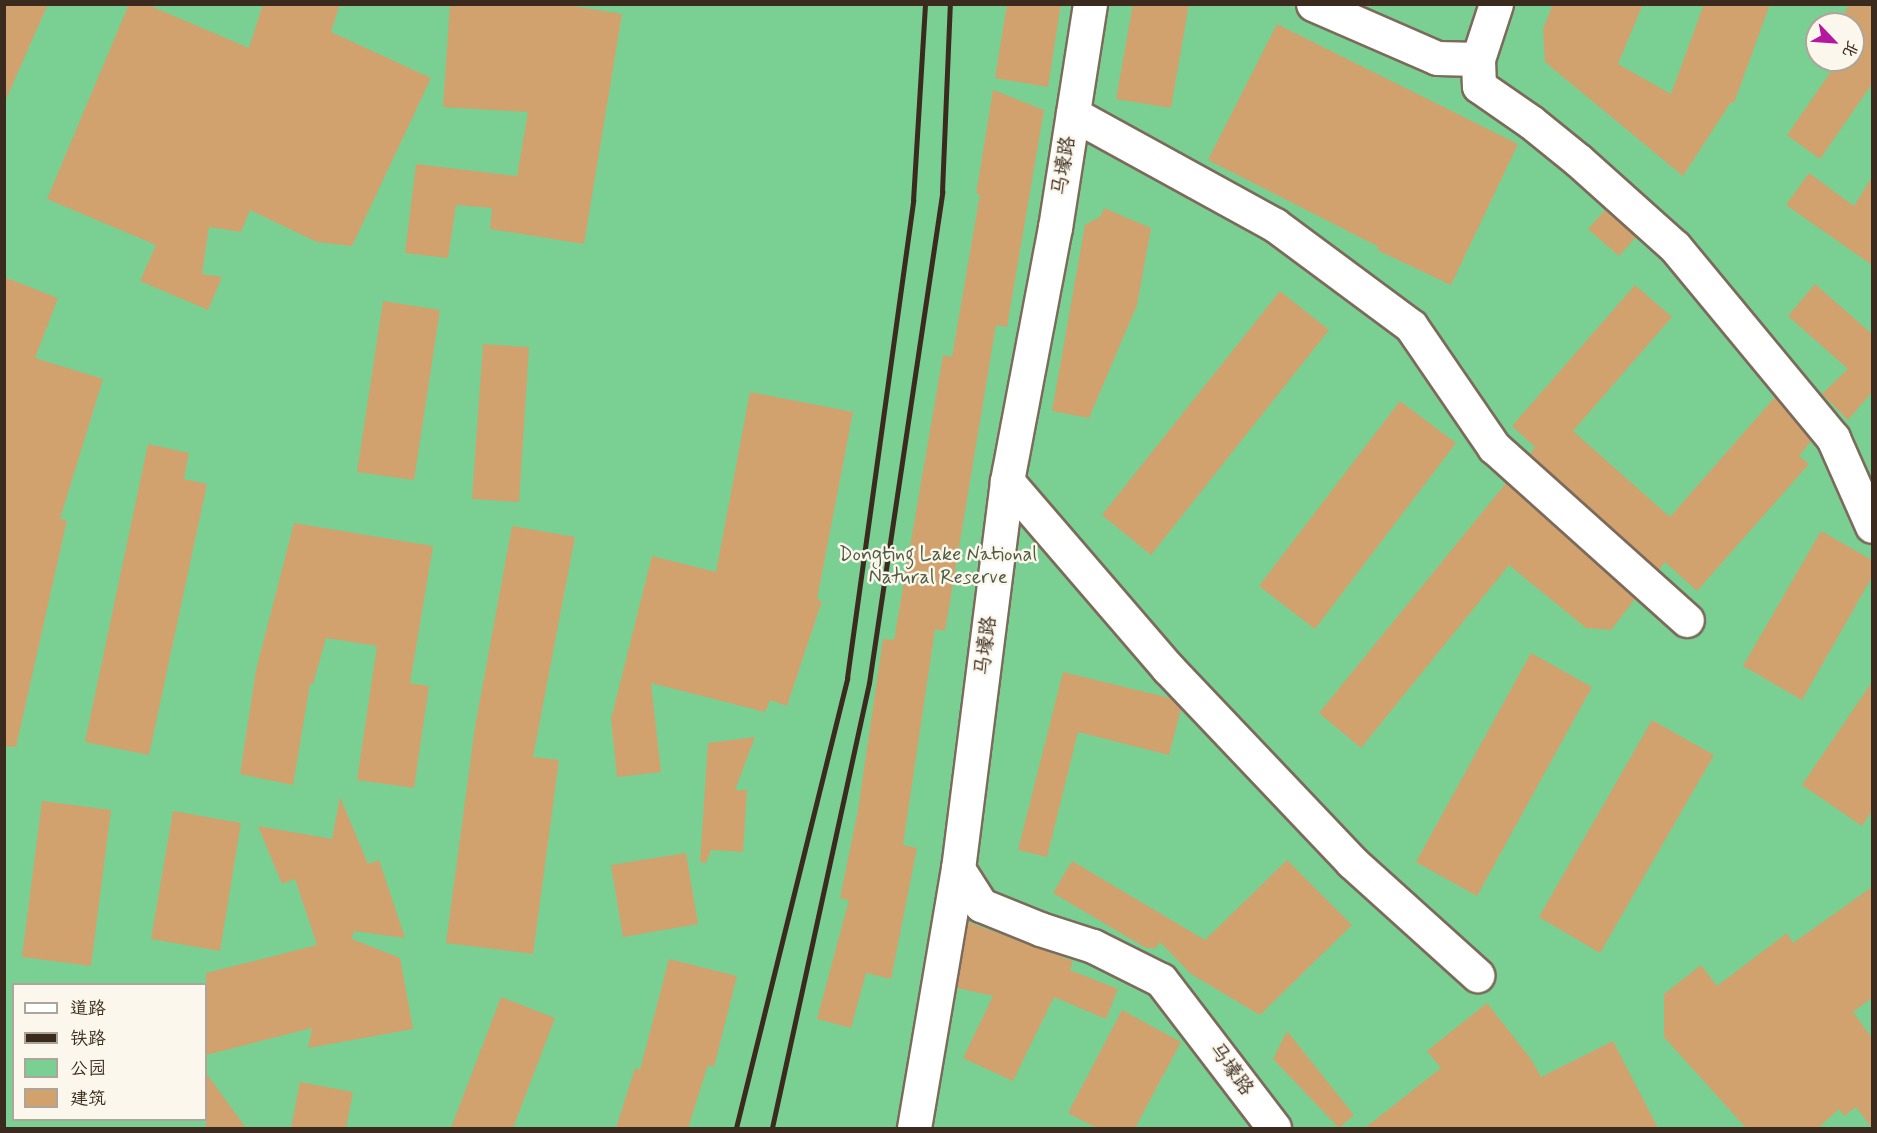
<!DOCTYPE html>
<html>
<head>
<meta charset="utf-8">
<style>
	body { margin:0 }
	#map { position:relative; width:1877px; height:1133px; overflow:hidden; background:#f6e2ca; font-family:Mynerve,"LXGW WenKai TC",sans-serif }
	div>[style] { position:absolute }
	.green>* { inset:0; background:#7acf93 }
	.building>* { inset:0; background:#d2a26e }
	.roads { filter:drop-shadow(2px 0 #7c6a5a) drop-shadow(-2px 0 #7c6a5a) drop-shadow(0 2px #7c6a5a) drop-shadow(0 -2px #7c6a5a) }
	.street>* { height:33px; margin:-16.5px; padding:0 16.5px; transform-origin:16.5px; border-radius:16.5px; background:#fff }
	.secondary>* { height:33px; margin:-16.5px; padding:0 16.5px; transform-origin:16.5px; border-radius:16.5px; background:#fff }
	.rail>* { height:4.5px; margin:-2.25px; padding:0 2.25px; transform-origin:2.25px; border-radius:2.25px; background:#3b2a1e }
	span { translate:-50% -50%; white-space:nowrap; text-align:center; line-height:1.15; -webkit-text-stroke:5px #fbf7ec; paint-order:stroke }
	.street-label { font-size:20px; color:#3b2a1e }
	.park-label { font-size:20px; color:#4e5c41 }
	.frame { position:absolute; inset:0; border:6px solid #3b2a1e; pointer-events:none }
	.legend { position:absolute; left:12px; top:983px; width:195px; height:138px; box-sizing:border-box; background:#fbf7ec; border:2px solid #aea59a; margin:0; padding:8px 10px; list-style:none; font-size:18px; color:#3b2a1e }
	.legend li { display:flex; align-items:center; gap:12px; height:30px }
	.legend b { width:30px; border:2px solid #aea59a }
	.north { position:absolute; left:1805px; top:12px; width:60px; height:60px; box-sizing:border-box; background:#fbf7ec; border:2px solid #aea59a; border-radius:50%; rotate:115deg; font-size:16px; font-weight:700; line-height:24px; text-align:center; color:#3b2a1e }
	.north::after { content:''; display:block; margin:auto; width:21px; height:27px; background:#b5179e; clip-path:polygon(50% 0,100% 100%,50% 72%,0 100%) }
</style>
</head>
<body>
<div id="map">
	<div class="green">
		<i style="clip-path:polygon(evenodd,5px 5px,1872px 5px,1872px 1128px,5px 1128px,5px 5px,1817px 24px,1853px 24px,1853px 60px,1817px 60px,1817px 24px,5px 5px,14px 984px,206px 984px,206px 1120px,14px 1120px,14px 984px)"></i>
	</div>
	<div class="building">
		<i style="clip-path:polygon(4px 4px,48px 4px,4px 104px)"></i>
		<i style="clip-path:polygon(129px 4px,146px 4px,249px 48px,263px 4px,340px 4px,331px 32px,431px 78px,352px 246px,317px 242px,250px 210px,241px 232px,209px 227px,202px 274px,222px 277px,208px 310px,140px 281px,156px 245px,47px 199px)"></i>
		<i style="clip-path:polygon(450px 4px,562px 4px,622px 14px,584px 244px,490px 229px,492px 208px,456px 205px,448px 258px,405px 253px,416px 164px,517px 176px,528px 112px,443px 107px)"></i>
		<i style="clip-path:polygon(1007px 4px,1061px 4px,1048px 87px,995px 78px)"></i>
		<i style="clip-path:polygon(1133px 4px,1189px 4px,1171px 108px,1116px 99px)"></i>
		<i style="clip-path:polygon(1553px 4px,1643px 4px,1618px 64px,1671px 94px,1704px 4px,1770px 4px,1734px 103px,1731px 102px,1683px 176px,1545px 62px,1543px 29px)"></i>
		<i style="clip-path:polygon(1849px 4px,1872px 4px,1872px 84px,1820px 159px,1787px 135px,1839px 60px,1853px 60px,1853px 24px,1840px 24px)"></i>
		<i style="clip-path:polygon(1277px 24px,1518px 144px,1451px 285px,1377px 250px,1379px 247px,1208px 160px)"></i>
		<i style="clip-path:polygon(993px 90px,1044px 110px,1007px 327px,996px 325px,945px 631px,935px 629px,903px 845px,917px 848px,891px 979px,866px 973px,851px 1028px,817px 1019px,849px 900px,840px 898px,858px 810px,883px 639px,894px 640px,943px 355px,952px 357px,980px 194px,976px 194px)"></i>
		<i style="clip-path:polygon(1809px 173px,1854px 206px,1872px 177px,1872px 265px,1786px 205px)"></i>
		<i style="clip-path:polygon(1104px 208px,1151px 228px,1137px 305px,1089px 418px,1052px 411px,1085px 225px,1101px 216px)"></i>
		<i style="clip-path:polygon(1605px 210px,1636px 237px,1619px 256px,1588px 229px)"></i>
		<i style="clip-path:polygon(4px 277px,58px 298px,35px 358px,103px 379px,60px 519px,67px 520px,16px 747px,4px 746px)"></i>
		<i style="clip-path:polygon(1815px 284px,1872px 334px,1872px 392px,1848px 420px,1822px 394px,1848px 369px,1788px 316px)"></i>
		<i style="clip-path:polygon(1635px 285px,1672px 317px,1573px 431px,1670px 517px,1775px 397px,1811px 441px,1799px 456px,1809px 464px,1697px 591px,1665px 562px,1659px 570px,1530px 454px,1535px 447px,1512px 426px)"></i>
		<i style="clip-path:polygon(1280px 291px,1329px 330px,1151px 555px,1102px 515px)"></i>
		<i style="clip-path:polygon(383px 301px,440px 310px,414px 480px,357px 472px)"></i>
		<i style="clip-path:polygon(483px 344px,529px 347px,519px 502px,472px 499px)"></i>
		<i style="clip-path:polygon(750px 392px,853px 412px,817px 599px,822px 601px,787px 706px,770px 700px,765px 712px,651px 683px,661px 772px,617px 777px,611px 719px,652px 556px,716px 572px)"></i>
		<i style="clip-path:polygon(1400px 401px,1456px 443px,1315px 629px,1259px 586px)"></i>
		<i style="clip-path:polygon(148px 444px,189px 453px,184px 479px,207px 484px,149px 755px,85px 742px)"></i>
		<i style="clip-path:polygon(1506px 483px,1635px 599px,1611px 630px,1586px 628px,1509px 565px,1361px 748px,1319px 713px)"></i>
		<i style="clip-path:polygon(294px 523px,433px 546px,410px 683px,429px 686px,414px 788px,357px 780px,377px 646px,326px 638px,313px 684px,310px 684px,293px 785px,240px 774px,256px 670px)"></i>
		<i style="clip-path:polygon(512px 526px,575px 537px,533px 757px,559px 760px,533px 954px,446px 943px,475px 727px)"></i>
		<i style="clip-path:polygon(1821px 531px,1872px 560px,1872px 577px,1802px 700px,1743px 666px)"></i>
		<i style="clip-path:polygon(1531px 653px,1592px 687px,1477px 896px,1416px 862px)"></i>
		<i style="clip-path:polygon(1063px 672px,1170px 698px,1181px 709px,1169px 755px,1078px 732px,1047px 857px,1018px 850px)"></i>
		<i style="clip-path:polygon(1872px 682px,1872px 811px,1862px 826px,1802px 785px)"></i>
		<i style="clip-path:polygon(1652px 720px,1714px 755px,1600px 953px,1539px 917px)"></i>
		<i style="clip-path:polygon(755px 737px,735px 790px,747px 790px,743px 852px,711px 850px,706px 863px,700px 862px,708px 743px)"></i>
		<i style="clip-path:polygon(340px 797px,368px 864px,379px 860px,405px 938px,354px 931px,352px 939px,400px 958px,413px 1029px,308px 1048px,312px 1028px,206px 1055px,206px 973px,317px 945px,295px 879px,282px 884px,258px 826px,332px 839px)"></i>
		<i style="clip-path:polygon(42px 801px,111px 810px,91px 966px,22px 957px)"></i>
		<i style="clip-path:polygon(173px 811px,241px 823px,220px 951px,151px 939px)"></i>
		<i style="clip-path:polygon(686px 853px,698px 924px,623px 937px,611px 865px)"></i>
		<i style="clip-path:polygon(1287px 860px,1352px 925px,1260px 1015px,1191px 974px,1160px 942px,1156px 948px,1146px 948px,1053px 893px,1072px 861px,1205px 940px)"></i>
		<i style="clip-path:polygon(1872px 887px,1872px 998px,1853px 1012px,1872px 1038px,1872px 1128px,1856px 1107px,1844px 1116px,1839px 1109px,1818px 1128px,1746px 1128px,1664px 1037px,1664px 994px,1701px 965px,1717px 986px,1787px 933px,1793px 943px)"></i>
		<i style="clip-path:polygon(968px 922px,1073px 961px,1070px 970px,1118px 989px,1106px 1019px,1054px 997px,1013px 1081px,963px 1058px,993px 996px,957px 988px)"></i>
		<i style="clip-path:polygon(669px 959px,737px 976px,714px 1067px,708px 1065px,688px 1128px,616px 1128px,635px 1068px,640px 1070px)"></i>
		<i style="clip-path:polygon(501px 997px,555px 1018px,513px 1128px,451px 1128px)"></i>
		<i style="clip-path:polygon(1487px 1003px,1531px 1059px,1541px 1077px,1613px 1041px,1658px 1128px,1365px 1128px,1441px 1068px,1427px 1051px)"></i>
		<i style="clip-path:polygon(1122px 1010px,1181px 1042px,1135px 1128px,1097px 1128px,1068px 1113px)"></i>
		<i style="clip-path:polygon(1287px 1031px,1354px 1115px,1339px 1128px,1273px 1059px)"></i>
		<i style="clip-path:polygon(206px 1073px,246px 1128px,206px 1128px)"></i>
		<i style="clip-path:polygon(300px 1082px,353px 1092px,346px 1128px,291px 1128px)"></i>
	</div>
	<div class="roads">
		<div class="street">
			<i style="left:1090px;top:4px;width:226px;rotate:98.9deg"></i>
			<i style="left:1055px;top:227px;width:258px;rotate:100.7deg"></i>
			<i style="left:1007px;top:481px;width:391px;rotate:97.2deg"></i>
			<i style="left:958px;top:869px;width:43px;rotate:57.4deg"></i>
			<i style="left:981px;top:905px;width:64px;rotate:22.1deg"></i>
			<i style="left:1040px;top:929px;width:56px;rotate:17.8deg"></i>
			<i style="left:1093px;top:946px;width:76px;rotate:26.6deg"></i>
			<i style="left:1161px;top:980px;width:186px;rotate:52.6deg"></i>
			<i style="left:1313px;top:4px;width:135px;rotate:23.5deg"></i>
			<i style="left:1437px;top:58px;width:41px;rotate:1.4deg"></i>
			<i style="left:1478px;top:59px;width:58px;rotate:-71.9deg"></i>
			<i style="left:1478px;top:59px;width:27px;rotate:88deg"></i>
			<i style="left:1479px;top:86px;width:63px;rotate:34.7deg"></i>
			<i style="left:1531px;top:122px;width:60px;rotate:39deg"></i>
			<i style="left:1578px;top:160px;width:130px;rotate:41.9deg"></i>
			<i style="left:1675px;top:247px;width:248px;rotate:50.4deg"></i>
			<i style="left:1833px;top:438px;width:96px;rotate:66.1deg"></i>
			<i style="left:1073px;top:114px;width:230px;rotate:28.8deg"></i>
			<i style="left:1275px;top:225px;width:169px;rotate:36.6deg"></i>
			<i style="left:1411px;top:326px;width:147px;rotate:55.6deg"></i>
			<i style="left:1494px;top:447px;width:259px;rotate:41.9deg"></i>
			<i style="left:1007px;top:481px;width:247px;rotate:49.3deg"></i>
			<i style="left:1168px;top:668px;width:267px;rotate:46.5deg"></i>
			<i style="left:1352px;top:862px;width:169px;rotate:42.1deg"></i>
		</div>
		<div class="secondary">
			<i style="left:914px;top:1128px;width:263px;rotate:-80.4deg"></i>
		</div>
	</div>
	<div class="rail">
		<i style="left:736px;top:1128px;width:463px;rotate:-76.1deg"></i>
		<i style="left:847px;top:678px;width:482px;rotate:-82.1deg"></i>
		<i style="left:913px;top:201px;width:197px;rotate:-86.5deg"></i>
		<i style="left:772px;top:1128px;width:455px;rotate:-77.7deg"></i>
		<i style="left:869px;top:683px;width:496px;rotate:-81.5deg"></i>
		<i style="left:942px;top:192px;width:188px;rotate:-87.6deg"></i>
	</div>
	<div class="street-label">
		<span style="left:1064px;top:166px;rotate:-81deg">马壕路</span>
		<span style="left:986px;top:646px;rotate:-83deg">马壕路</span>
		<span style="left:1231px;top:1069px;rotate:54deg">马壕路</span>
	</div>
	<div class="park-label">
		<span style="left:938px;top:566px">Dongting Lake National<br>Natural Reserve</span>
	</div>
	<div class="frame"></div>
	<ul class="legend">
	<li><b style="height:8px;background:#fff"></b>道路</li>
	<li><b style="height:8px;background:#3b2a1e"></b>铁路</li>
	<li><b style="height:16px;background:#7acf93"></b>公园</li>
	<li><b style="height:16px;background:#d2a26e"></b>建筑</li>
	</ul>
	<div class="north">北</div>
</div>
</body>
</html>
